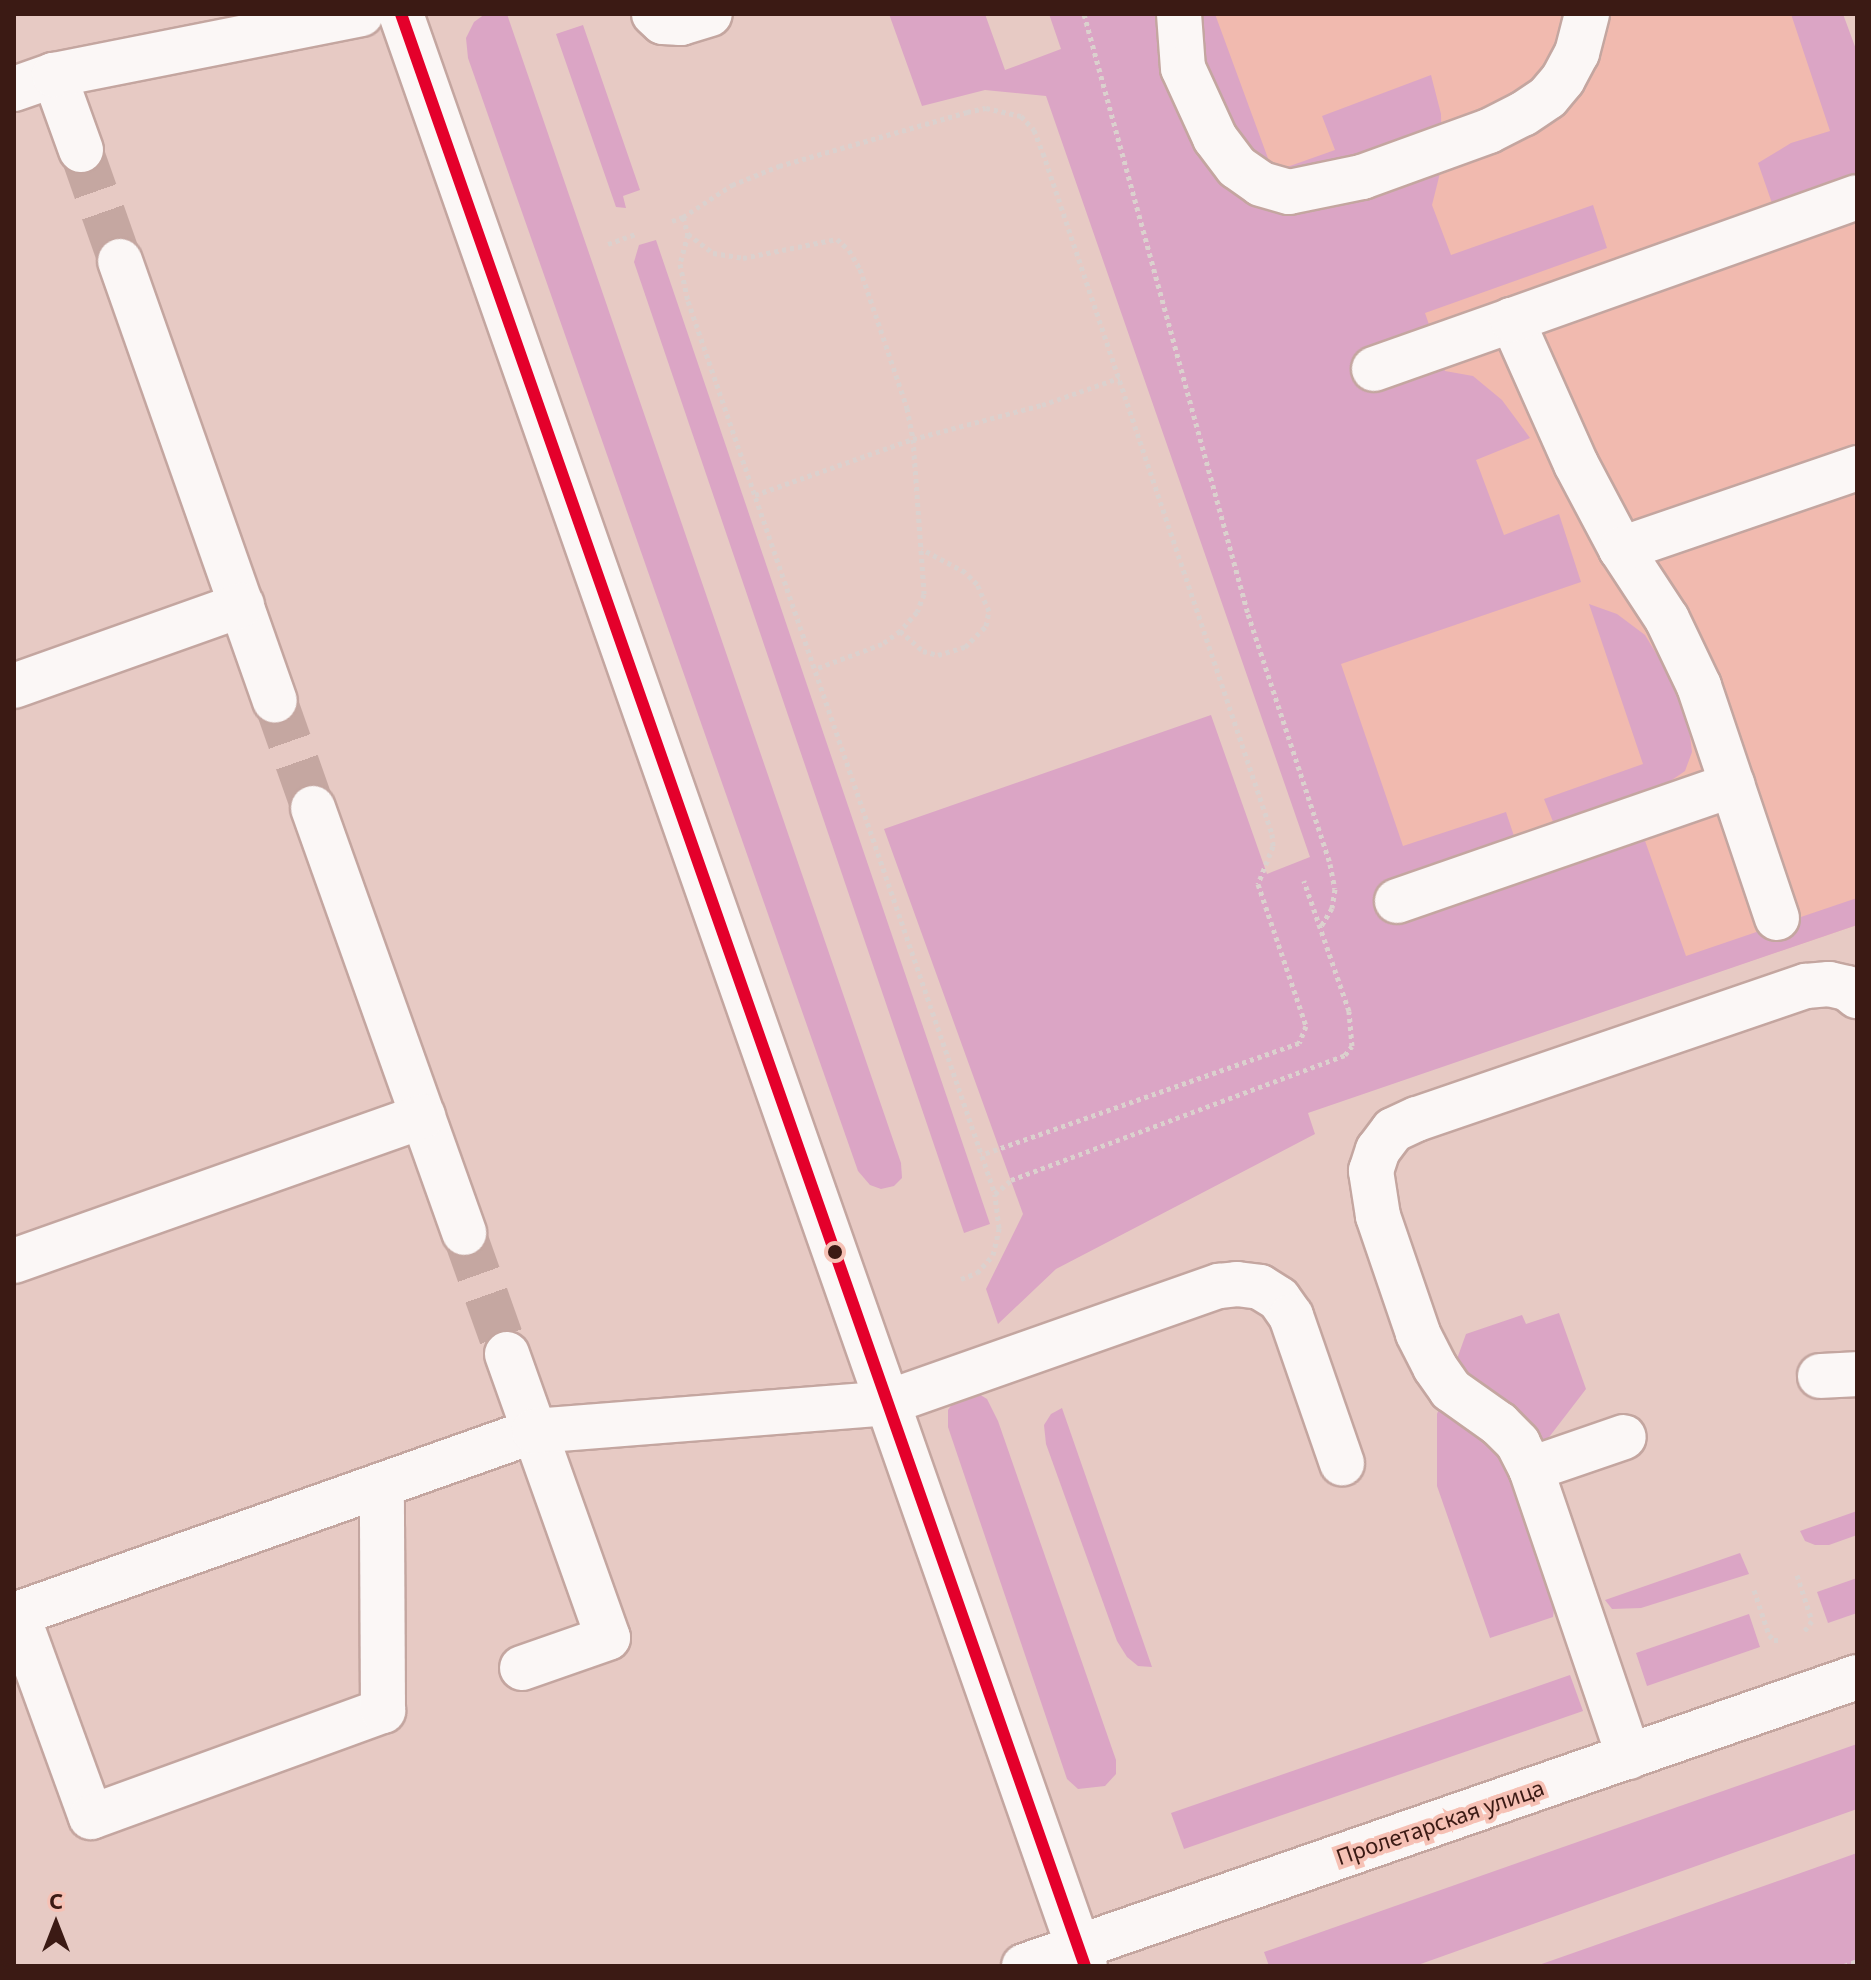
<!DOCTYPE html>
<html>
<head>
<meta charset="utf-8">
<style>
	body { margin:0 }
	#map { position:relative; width:1871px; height:1980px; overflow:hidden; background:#e7cac4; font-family:"Noto Sans",sans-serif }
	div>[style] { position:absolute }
	.built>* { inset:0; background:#f1baaf }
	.green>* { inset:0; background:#dba5c5 }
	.minor-tunnel>* { height:44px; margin-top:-22px; transform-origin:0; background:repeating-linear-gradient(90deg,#c5a7a1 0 44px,transparent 0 66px) }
	.path>* { height:5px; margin-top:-2.5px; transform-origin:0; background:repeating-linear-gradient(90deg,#dbd1ce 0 4px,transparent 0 8px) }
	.roads { filter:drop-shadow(2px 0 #c4a6a0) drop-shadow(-2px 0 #c4a6a0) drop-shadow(0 2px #c4a6a0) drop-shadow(0 -2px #c4a6a0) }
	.minor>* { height:44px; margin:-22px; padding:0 22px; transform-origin:22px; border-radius:22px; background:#fbf7f6 }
	.bus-1>* { height:12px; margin:-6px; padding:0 6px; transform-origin:6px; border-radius:6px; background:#e4002b }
	.dots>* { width:22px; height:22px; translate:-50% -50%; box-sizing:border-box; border:4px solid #f6c1b5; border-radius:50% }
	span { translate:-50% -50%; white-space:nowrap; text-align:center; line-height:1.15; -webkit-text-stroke:8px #f6c1b5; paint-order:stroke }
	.street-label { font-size:22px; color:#3b1a14 }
	.frame { position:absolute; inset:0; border:16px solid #3b1a14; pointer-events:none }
	.north { position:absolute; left:16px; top:1884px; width:80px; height:80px; -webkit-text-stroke:6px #f6c1b5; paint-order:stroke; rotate:0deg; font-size:22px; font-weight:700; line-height:32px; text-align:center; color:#3b1a14 }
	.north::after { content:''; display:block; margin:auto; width:28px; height:36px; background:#3b1a14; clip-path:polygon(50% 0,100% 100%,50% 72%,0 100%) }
</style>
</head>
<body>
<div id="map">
	<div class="built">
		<i style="clip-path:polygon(1120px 14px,1814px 14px,1857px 135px,1857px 925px,1431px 1069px)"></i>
	</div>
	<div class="green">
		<i style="clip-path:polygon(485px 14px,507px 14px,901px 1163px,902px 1178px,894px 1186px,881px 1189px,870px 1185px,858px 1171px,468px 58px,466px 38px,474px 22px)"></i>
		<i style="clip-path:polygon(889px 14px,985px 14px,1005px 70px,1061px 49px,1049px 14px,1215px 14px,1273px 172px,1335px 150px,1322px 116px,1431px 75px,1441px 114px,1442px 165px,1432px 205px,1451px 255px,1593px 205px,1607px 248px,1425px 313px,1445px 371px,1473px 376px,1502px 400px,1530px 438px,1476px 460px,1504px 535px,1559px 514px,1581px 582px,1341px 664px,1403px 846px,1506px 812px,1514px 836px,1384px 883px,1398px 924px,1644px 838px,1686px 956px,1857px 898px,1857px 925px,1308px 1113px,1315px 1134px,1056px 1269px,998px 1324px,986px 1289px,1023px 1214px,884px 829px,1211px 715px,1267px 874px,1310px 857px,1046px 96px,985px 90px,922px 106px)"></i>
		<i style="clip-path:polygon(1791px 14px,1843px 14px,1857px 52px,1857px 176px,1773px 206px,1758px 163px,1791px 143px,1830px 131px)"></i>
		<i style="clip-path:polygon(583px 25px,640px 190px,623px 196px,626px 208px,616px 207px,556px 34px)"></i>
		<i style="clip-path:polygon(656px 240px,990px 1224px,964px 1233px,634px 262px,639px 245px)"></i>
		<i style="clip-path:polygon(1589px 604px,1617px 614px,1645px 635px,1668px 673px,1688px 720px,1692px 752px,1685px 771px,1666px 784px,1554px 824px,1544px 799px,1643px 764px)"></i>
		<i style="clip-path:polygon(1559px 1313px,1586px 1389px,1520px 1475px,1556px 1592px,1553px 1617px,1490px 1638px,1437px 1486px,1437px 1414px,1466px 1334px,1522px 1315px,1526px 1324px)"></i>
		<i style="clip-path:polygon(974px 1391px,987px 1399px,998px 1421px,1116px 1760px,1116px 1774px,1105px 1786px,1078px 1789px,1067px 1779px,948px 1427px,948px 1410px,956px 1398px)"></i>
		<i style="clip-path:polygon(1062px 1408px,1152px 1667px,1138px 1666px,1127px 1657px,1117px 1641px,1046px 1444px,1044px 1425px,1051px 1414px)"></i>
		<i style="clip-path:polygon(1857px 1511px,1857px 1535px,1829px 1545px,1815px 1545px,1805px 1541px,1800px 1531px)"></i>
		<i style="clip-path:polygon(1740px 1553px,1749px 1574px,1641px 1608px,1612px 1609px,1605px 1600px)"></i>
		<i style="clip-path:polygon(1857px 1578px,1857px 1613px,1828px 1623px,1817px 1592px)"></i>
		<i style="clip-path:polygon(1749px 1614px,1760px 1647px,1647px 1686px,1636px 1653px)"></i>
		<i style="clip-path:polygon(1570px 1675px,1583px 1711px,1184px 1849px,1171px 1813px)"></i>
		<i style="clip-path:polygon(1857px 1744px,1857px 1809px,1415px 1966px,1269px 1966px,1264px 1952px)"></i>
		<i style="clip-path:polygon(1857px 1853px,1857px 1966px,1536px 1966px,1670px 1919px)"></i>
	</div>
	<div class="minor-tunnel">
		<i style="left:81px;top:150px;width:118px;rotate:70.6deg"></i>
		<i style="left:275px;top:700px;width:114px;rotate:70.6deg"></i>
		<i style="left:464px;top:1233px;width:128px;rotate:70.4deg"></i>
	</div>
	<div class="path">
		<i style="left:1084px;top:14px;width:622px;rotate:74.71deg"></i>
		<i style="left:1248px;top:614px;width:263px;rotate:71.8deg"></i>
		<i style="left:1330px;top:864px;width:25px;rotate:79deg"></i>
		<i style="left:1335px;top:889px;width:19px;rotate:99deg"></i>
		<i style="left:1332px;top:908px;width:23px;rotate:121deg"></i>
		<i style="left:683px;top:217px;width:59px;rotate:-33.1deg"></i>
		<i style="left:732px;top:185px;width:51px;rotate:-22deg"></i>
		<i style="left:779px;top:166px;width:196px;rotate:-16deg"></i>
		<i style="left:967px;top:112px;width:19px;rotate:-12deg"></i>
		<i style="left:986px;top:108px;width:36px;rotate:13deg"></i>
		<i style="left:1021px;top:116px;width:19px;rotate:47deg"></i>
		<i style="left:1034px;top:130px;width:25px;rotate:69deg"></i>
		<i style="left:1043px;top:153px;width:718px;rotate:71.41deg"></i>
		<i style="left:1272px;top:834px;width:12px;rotate:85deg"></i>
		<i style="left:1273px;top:846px;width:41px;rotate:111.5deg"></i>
		<i style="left:1258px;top:884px;width:150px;rotate:71.3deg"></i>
		<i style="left:1306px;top:1026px;width:18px;rotate:112deg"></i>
		<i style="left:1299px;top:1043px;width:337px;rotate:160.6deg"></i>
		<i style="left:672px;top:221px;width:12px;rotate:-20deg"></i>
		<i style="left:683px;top:217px;width:18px;rotate:74deg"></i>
		<i style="left:688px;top:234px;width:31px;rotate:105deg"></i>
		<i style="left:680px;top:264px;width:38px;rotate:78deg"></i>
		<i style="left:688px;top:301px;width:944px;rotate:71.03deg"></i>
		<i style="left:688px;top:234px;width:31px;rotate:37deg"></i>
		<i style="left:713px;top:253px;width:30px;rotate:9deg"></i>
		<i style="left:743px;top:258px;width:96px;rotate:-11.4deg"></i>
		<i style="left:837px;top:239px;width:16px;rotate:43deg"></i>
		<i style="left:849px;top:250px;width:22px;rotate:60deg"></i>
		<i style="left:860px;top:269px;width:147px;rotate:71.3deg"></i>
		<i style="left:907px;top:408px;width:32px;rotate:79deg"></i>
		<i style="left:913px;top:439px;width:155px;rotate:85.9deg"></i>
		<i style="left:924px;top:594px;width:19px;rotate:111deg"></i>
		<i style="left:917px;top:612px;width:25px;rotate:132deg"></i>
		<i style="left:900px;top:631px;width:22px;rotate:144deg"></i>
		<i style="left:882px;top:644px;width:72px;rotate:159.5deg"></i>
		<i style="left:608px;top:244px;width:29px;rotate:-20deg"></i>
		<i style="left:755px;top:495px;width:168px;rotate:-19.5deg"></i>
		<i style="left:913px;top:439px;width:133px;rotate:-14.8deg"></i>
		<i style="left:1042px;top:405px;width:82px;rotate:-19.3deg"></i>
		<i style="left:900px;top:631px;width:30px;rotate:41deg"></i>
		<i style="left:923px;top:651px;width:16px;rotate:15deg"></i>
		<i style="left:938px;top:655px;width:28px;rotate:-17deg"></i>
		<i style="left:965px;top:647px;width:30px;rotate:-45deg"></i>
		<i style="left:986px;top:626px;width:15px;rotate:-79deg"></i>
		<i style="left:989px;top:611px;width:30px;rotate:-114deg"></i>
		<i style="left:977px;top:584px;width:17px;rotate:-135deg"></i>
		<i style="left:965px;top:572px;width:49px;rotate:-151.9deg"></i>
		<i style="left:961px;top:1279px;width:17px;rotate:-21deg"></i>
		<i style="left:977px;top:1273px;width:24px;rotate:-48deg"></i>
		<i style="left:993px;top:1255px;width:28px;rotate:-77deg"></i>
		<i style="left:999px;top:1228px;width:34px;rotate:-97deg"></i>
		<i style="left:995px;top:1194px;width:21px;rotate:-41deg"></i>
		<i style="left:1011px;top:1180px;width:357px;rotate:-20.5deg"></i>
		<i style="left:1345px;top:1055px;width:11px;rotate:-52deg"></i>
		<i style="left:1352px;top:1046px;width:35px;rotate:-95deg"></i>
		<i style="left:1349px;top:1011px;width:138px;rotate:-109.1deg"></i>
		<i style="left:1797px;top:1575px;width:48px;rotate:71.9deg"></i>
		<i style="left:1812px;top:1621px;width:15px;rotate:127deg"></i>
		<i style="left:1754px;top:1590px;width:47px;rotate:71.6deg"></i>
		<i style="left:1769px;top:1635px;width:7px;rotate:45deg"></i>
		<i style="left:1774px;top:1640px;width:8px"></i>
		<i style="left:1844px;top:1966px;width:14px;rotate:-21deg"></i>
	</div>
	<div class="roads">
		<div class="minor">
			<i style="left:401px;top:14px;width:2068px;rotate:70.69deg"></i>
			<i style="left:654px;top:14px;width:12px;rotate:42deg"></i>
			<i style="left:663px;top:22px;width:18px;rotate:3deg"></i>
			<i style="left:681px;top:23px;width:30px;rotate:-17deg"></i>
			<i style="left:1179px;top:14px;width:54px;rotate:85.8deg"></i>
			<i style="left:1183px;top:68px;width:77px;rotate:65.4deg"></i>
			<i style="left:1215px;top:138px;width:36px;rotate:53deg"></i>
			<i style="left:1237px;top:167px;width:29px;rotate:35deg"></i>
			<i style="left:1261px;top:184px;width:29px;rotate:16deg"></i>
			<i style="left:1289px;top:192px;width:75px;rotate:-11.6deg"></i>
			<i style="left:1362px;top:177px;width:135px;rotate:-19.9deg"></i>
			<i style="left:1489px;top:131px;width:38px;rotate:-27deg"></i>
			<i style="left:1523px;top:114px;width:30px;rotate:-34deg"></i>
			<i style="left:1548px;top:97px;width:23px;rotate:-50deg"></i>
			<i style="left:1563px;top:79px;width:30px;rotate:-62deg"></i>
			<i style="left:1577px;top:53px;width:40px;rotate:-75.6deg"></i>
			<i style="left:14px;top:89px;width:42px;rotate:-19.3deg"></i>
			<i style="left:81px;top:150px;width:80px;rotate:-109.8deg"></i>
			<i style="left:54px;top:75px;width:313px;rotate:-11.2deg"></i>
			<i style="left:120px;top:261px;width:466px;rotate:70.6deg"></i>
			<i style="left:1374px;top:369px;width:146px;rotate:-19.5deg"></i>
			<i style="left:1621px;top:549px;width:96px;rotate:-117.9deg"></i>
			<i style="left:1576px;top:464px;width:158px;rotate:-114deg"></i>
			<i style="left:1512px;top:320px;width:366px;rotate:-19.6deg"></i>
			<i style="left:14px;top:686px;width:242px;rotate:-19.6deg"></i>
			<i style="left:313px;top:808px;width:451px;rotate:70.4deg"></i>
			<i style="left:1397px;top:901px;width:355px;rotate:-19.1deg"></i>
			<i style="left:1777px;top:918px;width:245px;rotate:-108.6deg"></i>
			<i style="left:1699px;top:686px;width:74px;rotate:-115.5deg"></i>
			<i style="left:1667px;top:619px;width:84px;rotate:-123.3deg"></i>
			<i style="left:1621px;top:549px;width:250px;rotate:-18.9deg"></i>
			<i style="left:14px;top:1261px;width:434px;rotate:-19.5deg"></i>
			<i style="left:507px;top:1354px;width:301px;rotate:70.4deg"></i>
			<i style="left:608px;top:1638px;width:91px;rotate:160.8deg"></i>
			<i style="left:1820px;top:1376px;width:37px;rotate:-3deg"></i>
			<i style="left:1531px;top:1469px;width:98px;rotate:-19deg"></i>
			<i style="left:17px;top:1614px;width:216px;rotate:70deg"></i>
			<i style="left:91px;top:1817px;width:311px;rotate:-20deg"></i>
			<i style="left:383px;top:1711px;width:226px;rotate:-90.3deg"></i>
			<i style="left:14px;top:1615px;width:552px;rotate:-19.49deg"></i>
			<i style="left:534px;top:1431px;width:353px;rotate:-4.5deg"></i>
			<i style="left:886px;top:1403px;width:353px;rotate:-19.4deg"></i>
			<i style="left:1219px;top:1286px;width:18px;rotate:-6deg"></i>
			<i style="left:1237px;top:1284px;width:23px;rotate:7deg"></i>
			<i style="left:1260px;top:1287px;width:22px;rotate:32deg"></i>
			<i style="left:1279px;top:1299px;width:21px;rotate:55deg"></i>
			<i style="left:1291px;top:1316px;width:156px;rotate:70.9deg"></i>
			<i style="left:1629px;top:1757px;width:304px;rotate:-108.8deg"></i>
			<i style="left:1531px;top:1469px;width:29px;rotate:-117deg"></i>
			<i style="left:1518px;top:1443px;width:27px;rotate:-135deg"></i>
			<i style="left:1499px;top:1424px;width:59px;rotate:-144.7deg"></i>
			<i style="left:1451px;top:1390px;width:28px;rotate:-125deg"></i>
			<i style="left:1435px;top:1367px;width:38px;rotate:-117deg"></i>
			<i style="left:1418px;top:1333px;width:124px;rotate:-108.9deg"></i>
			<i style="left:1378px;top:1216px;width:46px;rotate:-98.8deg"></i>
			<i style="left:1371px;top:1171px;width:22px;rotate:-72deg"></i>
			<i style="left:1378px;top:1150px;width:25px;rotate:-53deg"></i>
			<i style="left:1393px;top:1130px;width:26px;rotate:-25deg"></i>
			<i style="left:1417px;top:1119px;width:411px;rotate:-18.9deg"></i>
			<i style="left:1806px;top:986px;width:23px;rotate:-5deg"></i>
			<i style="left:1829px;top:984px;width:18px;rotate:13deg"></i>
			<i style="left:1847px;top:988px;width:13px;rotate:39deg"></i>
			<i style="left:1024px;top:1966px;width:882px;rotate:-19.13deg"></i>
		</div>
	</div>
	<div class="bus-1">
		<i style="left:401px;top:14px;width:2068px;rotate:70.69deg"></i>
	</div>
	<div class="dots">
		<i style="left:835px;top:1252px;background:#3b1a14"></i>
	</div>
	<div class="street-label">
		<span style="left:1440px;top:1822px;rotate:-19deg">Пролетарская улица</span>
	</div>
	<div class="frame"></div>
	<div class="north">С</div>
</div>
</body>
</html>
